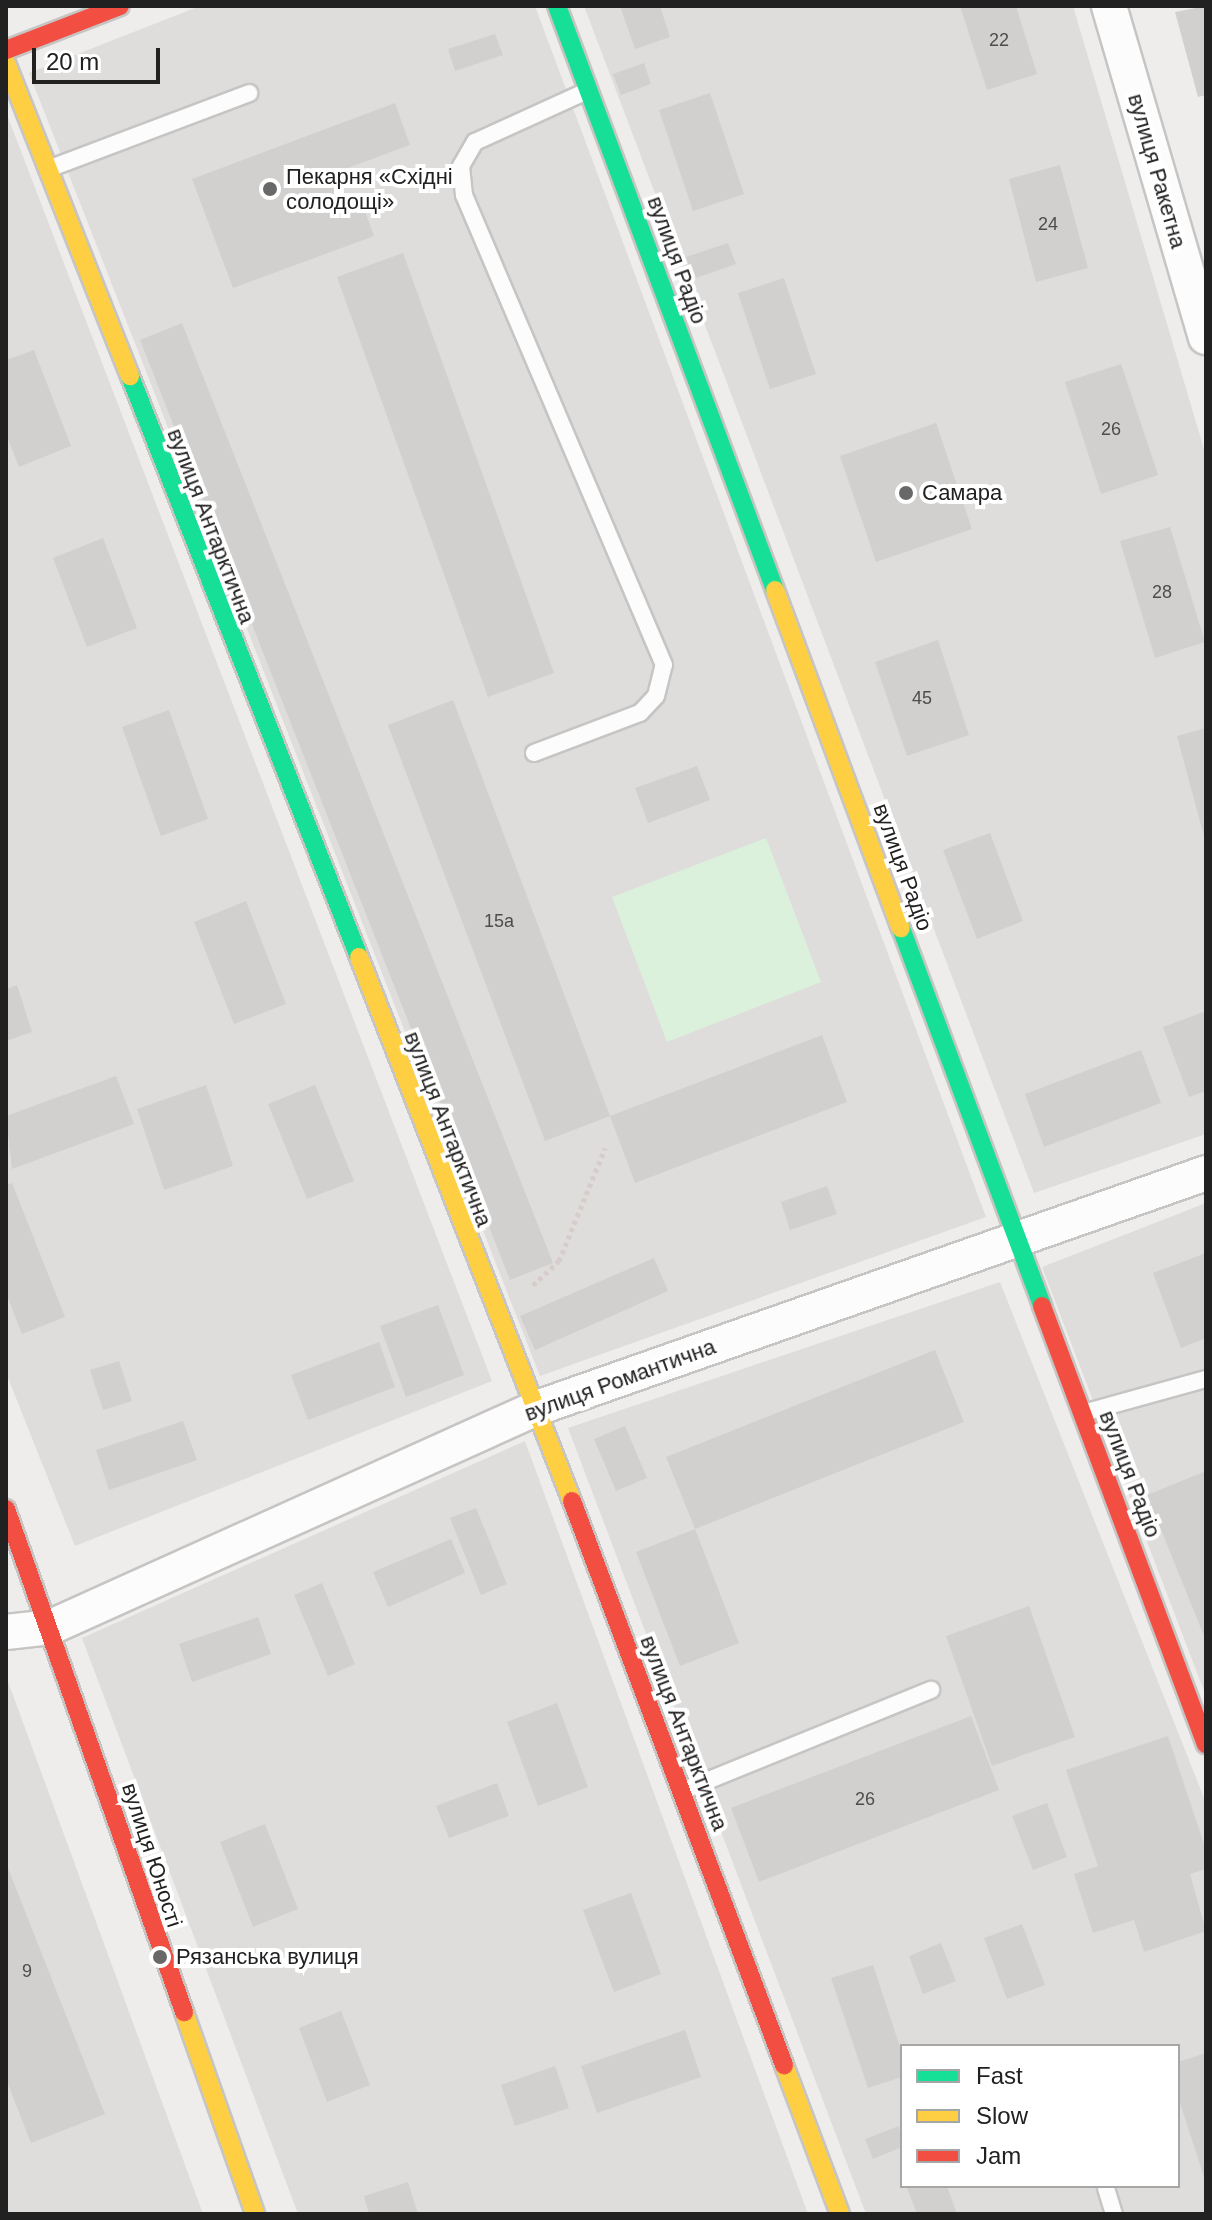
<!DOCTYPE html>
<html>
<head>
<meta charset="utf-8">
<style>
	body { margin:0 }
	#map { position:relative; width:1212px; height:2220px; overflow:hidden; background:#efedeb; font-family:Arial,sans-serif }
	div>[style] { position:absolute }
	.residential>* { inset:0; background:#dedddc }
	.park>* { inset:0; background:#dbf1dc }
	.building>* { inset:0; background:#d2d0ce }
	.path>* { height:5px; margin-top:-2.5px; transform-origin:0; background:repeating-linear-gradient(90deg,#d6ccca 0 4px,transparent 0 8px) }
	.roads { filter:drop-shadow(2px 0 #c6c5c4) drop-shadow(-2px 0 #c6c5c4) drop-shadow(0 2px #c6c5c4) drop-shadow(0 -2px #c6c5c4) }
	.lane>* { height:16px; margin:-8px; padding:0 8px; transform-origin:8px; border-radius:8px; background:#fdfcfc }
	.street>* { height:34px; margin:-17px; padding:0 17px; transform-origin:17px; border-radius:17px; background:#fdfcfc }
	.fast>* { height:18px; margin:-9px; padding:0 9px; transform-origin:9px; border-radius:9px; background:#16e098 }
	.slow>* { height:18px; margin:-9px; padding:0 9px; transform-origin:9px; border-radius:9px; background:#ffcf43 }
	.jam>* { height:18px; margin:-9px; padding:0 9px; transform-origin:9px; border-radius:9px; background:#f24e42 }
	.dots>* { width:22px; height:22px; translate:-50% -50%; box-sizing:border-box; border:4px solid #fff; border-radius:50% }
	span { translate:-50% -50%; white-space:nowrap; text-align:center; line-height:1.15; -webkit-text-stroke:8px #fff; paint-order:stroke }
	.number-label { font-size:18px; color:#4d4d4c }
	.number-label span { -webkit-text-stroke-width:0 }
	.street-label { font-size:22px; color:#212121 }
	.poi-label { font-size:22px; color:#212121 }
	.left { translate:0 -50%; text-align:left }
	.frame { position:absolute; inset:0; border:8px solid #212121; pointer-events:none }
	.legend { position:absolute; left:900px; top:2044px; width:280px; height:144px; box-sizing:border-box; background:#fff; border:2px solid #a6a6a6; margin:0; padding:10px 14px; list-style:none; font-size:24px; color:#212121 }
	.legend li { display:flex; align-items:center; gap:16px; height:40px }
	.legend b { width:40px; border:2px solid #a6a6a6 }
	.scale { position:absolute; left:32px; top:48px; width:128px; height:36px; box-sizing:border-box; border:4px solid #212121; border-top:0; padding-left:10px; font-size:24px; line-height:28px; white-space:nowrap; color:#212121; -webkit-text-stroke:6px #fff; paint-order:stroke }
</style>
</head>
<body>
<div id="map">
	<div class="residential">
		<i style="clip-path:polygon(200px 6px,535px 6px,986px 1217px,540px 1376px,29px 73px)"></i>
		<i style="clip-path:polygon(584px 6px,1073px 6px,1206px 456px,1206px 1134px,1034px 1193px)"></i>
		<i style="clip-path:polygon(6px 112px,492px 1381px,75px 1546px,6px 1373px)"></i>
		<i style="clip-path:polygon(1206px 1203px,1206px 1696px,1042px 1267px)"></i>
		<i style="clip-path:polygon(evenodd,1000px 1282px,1206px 1803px,1206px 2214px,866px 2214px,568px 1428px,1000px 1282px,902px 2046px,1178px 2046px,1178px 2186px,902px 2186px,902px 2046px)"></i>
		<i style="clip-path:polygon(525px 1441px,808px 2214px,298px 2214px,82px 1638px)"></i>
		<i style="clip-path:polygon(6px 1676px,203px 2214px,6px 2214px)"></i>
	</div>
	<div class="park">
		<i style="clip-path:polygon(766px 838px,821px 982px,667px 1042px,612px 897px)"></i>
	</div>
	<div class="building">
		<i style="clip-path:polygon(620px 6px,660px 6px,670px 37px,635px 49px)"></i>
		<i style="clip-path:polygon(960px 6px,1016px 6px,1037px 74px,987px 90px)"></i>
		<i style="clip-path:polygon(1206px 6px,1206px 95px,1198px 97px,1175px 12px)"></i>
		<i style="clip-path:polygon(495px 34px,503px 55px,455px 71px,448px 49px)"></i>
		<i style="clip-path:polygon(644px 63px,651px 84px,621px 95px,613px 74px)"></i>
		<i style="clip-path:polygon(710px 93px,744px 194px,693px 211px,659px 110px)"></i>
		<i style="clip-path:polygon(395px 103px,410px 145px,337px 172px,348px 202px,360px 198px,374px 236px,233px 288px,192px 179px)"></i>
		<i style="clip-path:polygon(1060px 165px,1088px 268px,1036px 282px,1009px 179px)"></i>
		<i style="clip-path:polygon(728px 243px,736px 264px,693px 279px,686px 257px)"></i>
		<i style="clip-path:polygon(403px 253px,554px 673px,488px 697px,337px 277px)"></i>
		<i style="clip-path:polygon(784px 278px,816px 374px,770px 389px,738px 293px)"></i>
		<i style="clip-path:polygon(182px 323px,553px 1263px,510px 1280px,140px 340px)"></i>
		<i style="clip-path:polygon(34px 350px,71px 446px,19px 467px,6px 434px,6px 360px)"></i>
		<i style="clip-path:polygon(1121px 364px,1158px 475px,1101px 494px,1065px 382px)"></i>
		<i style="clip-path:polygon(936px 423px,972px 529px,876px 562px,840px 456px)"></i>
		<i style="clip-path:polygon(1170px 527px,1205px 642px,1155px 658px,1120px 541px)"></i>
		<i style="clip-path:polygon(103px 538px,137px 628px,87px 647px,53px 558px)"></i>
		<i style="clip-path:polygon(938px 640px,969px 735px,907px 756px,875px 662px)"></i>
		<i style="clip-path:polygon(453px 700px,610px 1116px,545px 1141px,388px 725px)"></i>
		<i style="clip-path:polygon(169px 710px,208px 819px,161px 836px,122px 727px)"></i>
		<i style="clip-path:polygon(1206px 728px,1206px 840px,1205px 840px,1177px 736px)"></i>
		<i style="clip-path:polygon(697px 766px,710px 800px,648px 823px,635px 788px)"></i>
		<i style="clip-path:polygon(990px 833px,1023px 921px,977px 939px,943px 850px)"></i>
		<i style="clip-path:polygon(246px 901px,286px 1004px,234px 1024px,194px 922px)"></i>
		<i style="clip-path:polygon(17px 985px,32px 1032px,6px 1041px,6px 989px)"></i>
		<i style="clip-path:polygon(1206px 1011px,1206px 1091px,1189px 1097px,1163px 1027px)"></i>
		<i style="clip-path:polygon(822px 1035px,847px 1102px,635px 1183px,610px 1116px)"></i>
		<i style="clip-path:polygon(1141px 1050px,1161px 1103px,1044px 1147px,1025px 1094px)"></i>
		<i style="clip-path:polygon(116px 1076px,134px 1124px,12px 1169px,6px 1116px)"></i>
		<i style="clip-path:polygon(206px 1085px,233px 1166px,164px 1190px,137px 1109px)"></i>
		<i style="clip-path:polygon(315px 1085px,354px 1181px,307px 1199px,268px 1104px)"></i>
		<i style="clip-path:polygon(12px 1183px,65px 1317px,22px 1334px,6px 1293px,6px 1185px)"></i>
		<i style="clip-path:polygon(827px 1186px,837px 1214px,790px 1230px,781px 1202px)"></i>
		<i style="clip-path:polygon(1206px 1253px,1206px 1338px,1181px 1348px,1153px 1273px)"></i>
		<i style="clip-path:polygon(654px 1258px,668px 1291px,535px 1350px,520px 1316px)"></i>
		<i style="clip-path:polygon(438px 1305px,464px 1375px,406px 1397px,380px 1326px)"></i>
		<i style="clip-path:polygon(379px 1342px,395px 1387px,308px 1420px,291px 1375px)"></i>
		<i style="clip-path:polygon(935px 1350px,964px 1422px,695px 1529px,666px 1457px)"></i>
		<i style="clip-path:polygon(119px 1361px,132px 1401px,103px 1410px,90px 1370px)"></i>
		<i style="clip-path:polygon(183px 1421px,197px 1460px,109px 1490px,96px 1450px)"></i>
		<i style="clip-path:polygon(625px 1426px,647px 1478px,616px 1491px,594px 1439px)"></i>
		<i style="clip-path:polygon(1206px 1471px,1206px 1641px,1147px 1495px)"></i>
		<i style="clip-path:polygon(476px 1508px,507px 1584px,481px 1595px,450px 1518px)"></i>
		<i style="clip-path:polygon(695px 1529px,739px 1643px,680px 1666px,636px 1552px)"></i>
		<i style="clip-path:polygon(451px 1539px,465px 1573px,388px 1607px,373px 1572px)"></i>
		<i style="clip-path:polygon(322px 1583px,355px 1664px,328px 1676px,294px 1595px)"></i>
		<i style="clip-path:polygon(1029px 1606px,1075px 1737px,992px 1766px,946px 1636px)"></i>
		<i style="clip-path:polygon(258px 1617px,271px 1654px,192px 1682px,179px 1644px)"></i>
		<i style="clip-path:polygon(557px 1703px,588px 1787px,538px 1806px,507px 1722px)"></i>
		<i style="clip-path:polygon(971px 1716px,999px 1790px,759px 1882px,731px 1808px)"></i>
		<i style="clip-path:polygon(1168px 1736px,1206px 1850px,1206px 1869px,1190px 1874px,1206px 1931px,1144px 1952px,1134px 1920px,1093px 1933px,1074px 1874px,1098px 1866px,1066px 1770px)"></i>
		<i style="clip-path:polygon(497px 1783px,509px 1816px,449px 1838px,436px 1806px)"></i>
		<i style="clip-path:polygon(1047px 1803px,1067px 1857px,1033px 1870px,1012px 1816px)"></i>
		<i style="clip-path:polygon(265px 1824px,298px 1909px,253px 1927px,220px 1842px)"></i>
		<i style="clip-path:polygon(6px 1863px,105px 2114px,31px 2143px,6px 2079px)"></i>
		<i style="clip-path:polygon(631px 1893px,661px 1974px,614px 1992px,583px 1910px)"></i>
		<i style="clip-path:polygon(1022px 1924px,1045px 1985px,1007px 1999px,984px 1938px)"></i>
		<i style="clip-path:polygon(941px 1943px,956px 1981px,923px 1994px,909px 1956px)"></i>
		<i style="clip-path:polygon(873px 1965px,902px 2053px,902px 2077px,868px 2088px,831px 1978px)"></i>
		<i style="clip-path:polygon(341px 2011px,370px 2085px,327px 2102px,299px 2028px)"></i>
		<i style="clip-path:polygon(685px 2030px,701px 2077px,597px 2113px,581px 2066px)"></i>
		<i style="clip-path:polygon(1206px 2053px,1206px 2180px,1205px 2180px,1178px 2097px,1178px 2062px)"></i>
		<i style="clip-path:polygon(555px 2066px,569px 2108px,515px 2126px,501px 2085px)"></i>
		<i style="clip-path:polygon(899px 2126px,902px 2147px,873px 2159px,865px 2139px)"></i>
		<i style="clip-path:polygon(408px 2182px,418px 2214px,369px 2214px,364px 2196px)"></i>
		<i style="clip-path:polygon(947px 2186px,957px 2214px,917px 2214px,907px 2188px)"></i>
	</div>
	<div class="path">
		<i style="left:533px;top:1285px;width:35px;rotate:-43deg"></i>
		<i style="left:559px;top:1261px;width:122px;rotate:-67.8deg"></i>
	</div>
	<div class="roads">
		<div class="lane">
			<i style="left:51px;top:168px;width:212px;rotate:-20.7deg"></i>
			<i style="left:534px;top:753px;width:113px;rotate:-20.7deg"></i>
			<i style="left:640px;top:713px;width:23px;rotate:-47deg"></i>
			<i style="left:656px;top:696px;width:32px;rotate:-76deg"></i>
			<i style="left:664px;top:665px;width:511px;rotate:-113.05deg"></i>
			<i style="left:464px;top:195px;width:29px;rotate:-96deg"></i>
			<i style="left:461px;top:166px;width:28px;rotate:-60deg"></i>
			<i style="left:475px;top:142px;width:123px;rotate:-24.5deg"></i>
			<i style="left:1083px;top:1413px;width:128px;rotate:-15.5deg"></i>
			<i style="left:682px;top:1791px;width:269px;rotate:-22.1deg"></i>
			<i style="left:1106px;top:2188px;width:27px;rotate:73deg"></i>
		</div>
		<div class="street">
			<i style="left:1109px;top:6px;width:345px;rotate:73.7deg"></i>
			<i style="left:6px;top:1632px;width:45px;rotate:-6.3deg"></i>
			<i style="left:51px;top:1627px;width:533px;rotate:-24.26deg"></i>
			<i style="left:537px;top:1408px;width:709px;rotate:-19.35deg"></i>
		</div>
		<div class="fast">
			<i style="left:557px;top:6px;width:623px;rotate:69.53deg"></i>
			<i style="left:130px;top:376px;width:625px;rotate:68.49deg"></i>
			<i style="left:901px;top:928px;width:403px;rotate:69.5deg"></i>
		</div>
		<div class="slow">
			<i style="left:6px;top:63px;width:337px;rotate:68.4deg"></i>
			<i style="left:775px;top:590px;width:361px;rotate:69.6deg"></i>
			<i style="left:359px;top:957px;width:584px;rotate:68.62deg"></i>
			<i style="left:184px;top:2012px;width:214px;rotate:70.6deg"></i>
			<i style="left:784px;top:2065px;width:159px;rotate:69.4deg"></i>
		</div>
		<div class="jam">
			<i style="left:6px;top:50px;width:122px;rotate:-21.1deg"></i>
			<i style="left:1042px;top:1306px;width:468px;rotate:69.5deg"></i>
			<i style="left:572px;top:1501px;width:603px;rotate:69.4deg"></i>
			<i style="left:6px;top:1509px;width:534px;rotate:70.51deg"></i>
		</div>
	</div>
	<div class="dots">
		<i style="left:270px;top:189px;background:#696868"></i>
		<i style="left:906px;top:493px;background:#696868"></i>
		<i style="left:160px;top:1957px;background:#696868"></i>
	</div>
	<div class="number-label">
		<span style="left:999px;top:40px">22</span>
		<span style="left:1048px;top:224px">24</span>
		<span style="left:1111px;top:429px">26</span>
		<span style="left:1162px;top:592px">28</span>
		<span style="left:922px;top:698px">45</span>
		<span style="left:499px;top:921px">15а</span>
		<span style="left:865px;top:1799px">26</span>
		<span style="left:27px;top:1971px">9</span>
	</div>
	<div class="street-label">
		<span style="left:1157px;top:171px;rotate:74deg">вулиця Ракетна</span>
		<span style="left:677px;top:260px;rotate:70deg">вулиця Радіо</span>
		<span style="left:211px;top:526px;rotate:69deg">вулиця Антарктична</span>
		<span style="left:903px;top:867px;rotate:70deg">вулиця Радіо</span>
		<span style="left:448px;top:1129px;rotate:69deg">вулиця Антарктична</span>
		<span style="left:620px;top:1380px;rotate:-20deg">вулиця Романтична</span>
		<span style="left:1130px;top:1474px;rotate:69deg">вулиця Радіо</span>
		<span style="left:684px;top:1733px;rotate:69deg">вулиця Антарктична</span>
		<span style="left:152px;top:1855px;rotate:72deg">вулиця Юності</span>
	</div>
	<div class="poi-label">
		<span class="left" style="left:286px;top:189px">Пекарня «Східні<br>солодощі»</span>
		<span class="left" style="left:922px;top:493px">Самара</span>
		<span class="left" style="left:176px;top:1957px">Рязанська вулиця</span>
	</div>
	<div class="frame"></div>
	<ul class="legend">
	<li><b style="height:10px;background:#16e098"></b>Fast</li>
	<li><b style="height:10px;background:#ffcf43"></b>Slow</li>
	<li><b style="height:10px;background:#f24e42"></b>Jam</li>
	</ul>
	<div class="scale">20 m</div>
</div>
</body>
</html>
